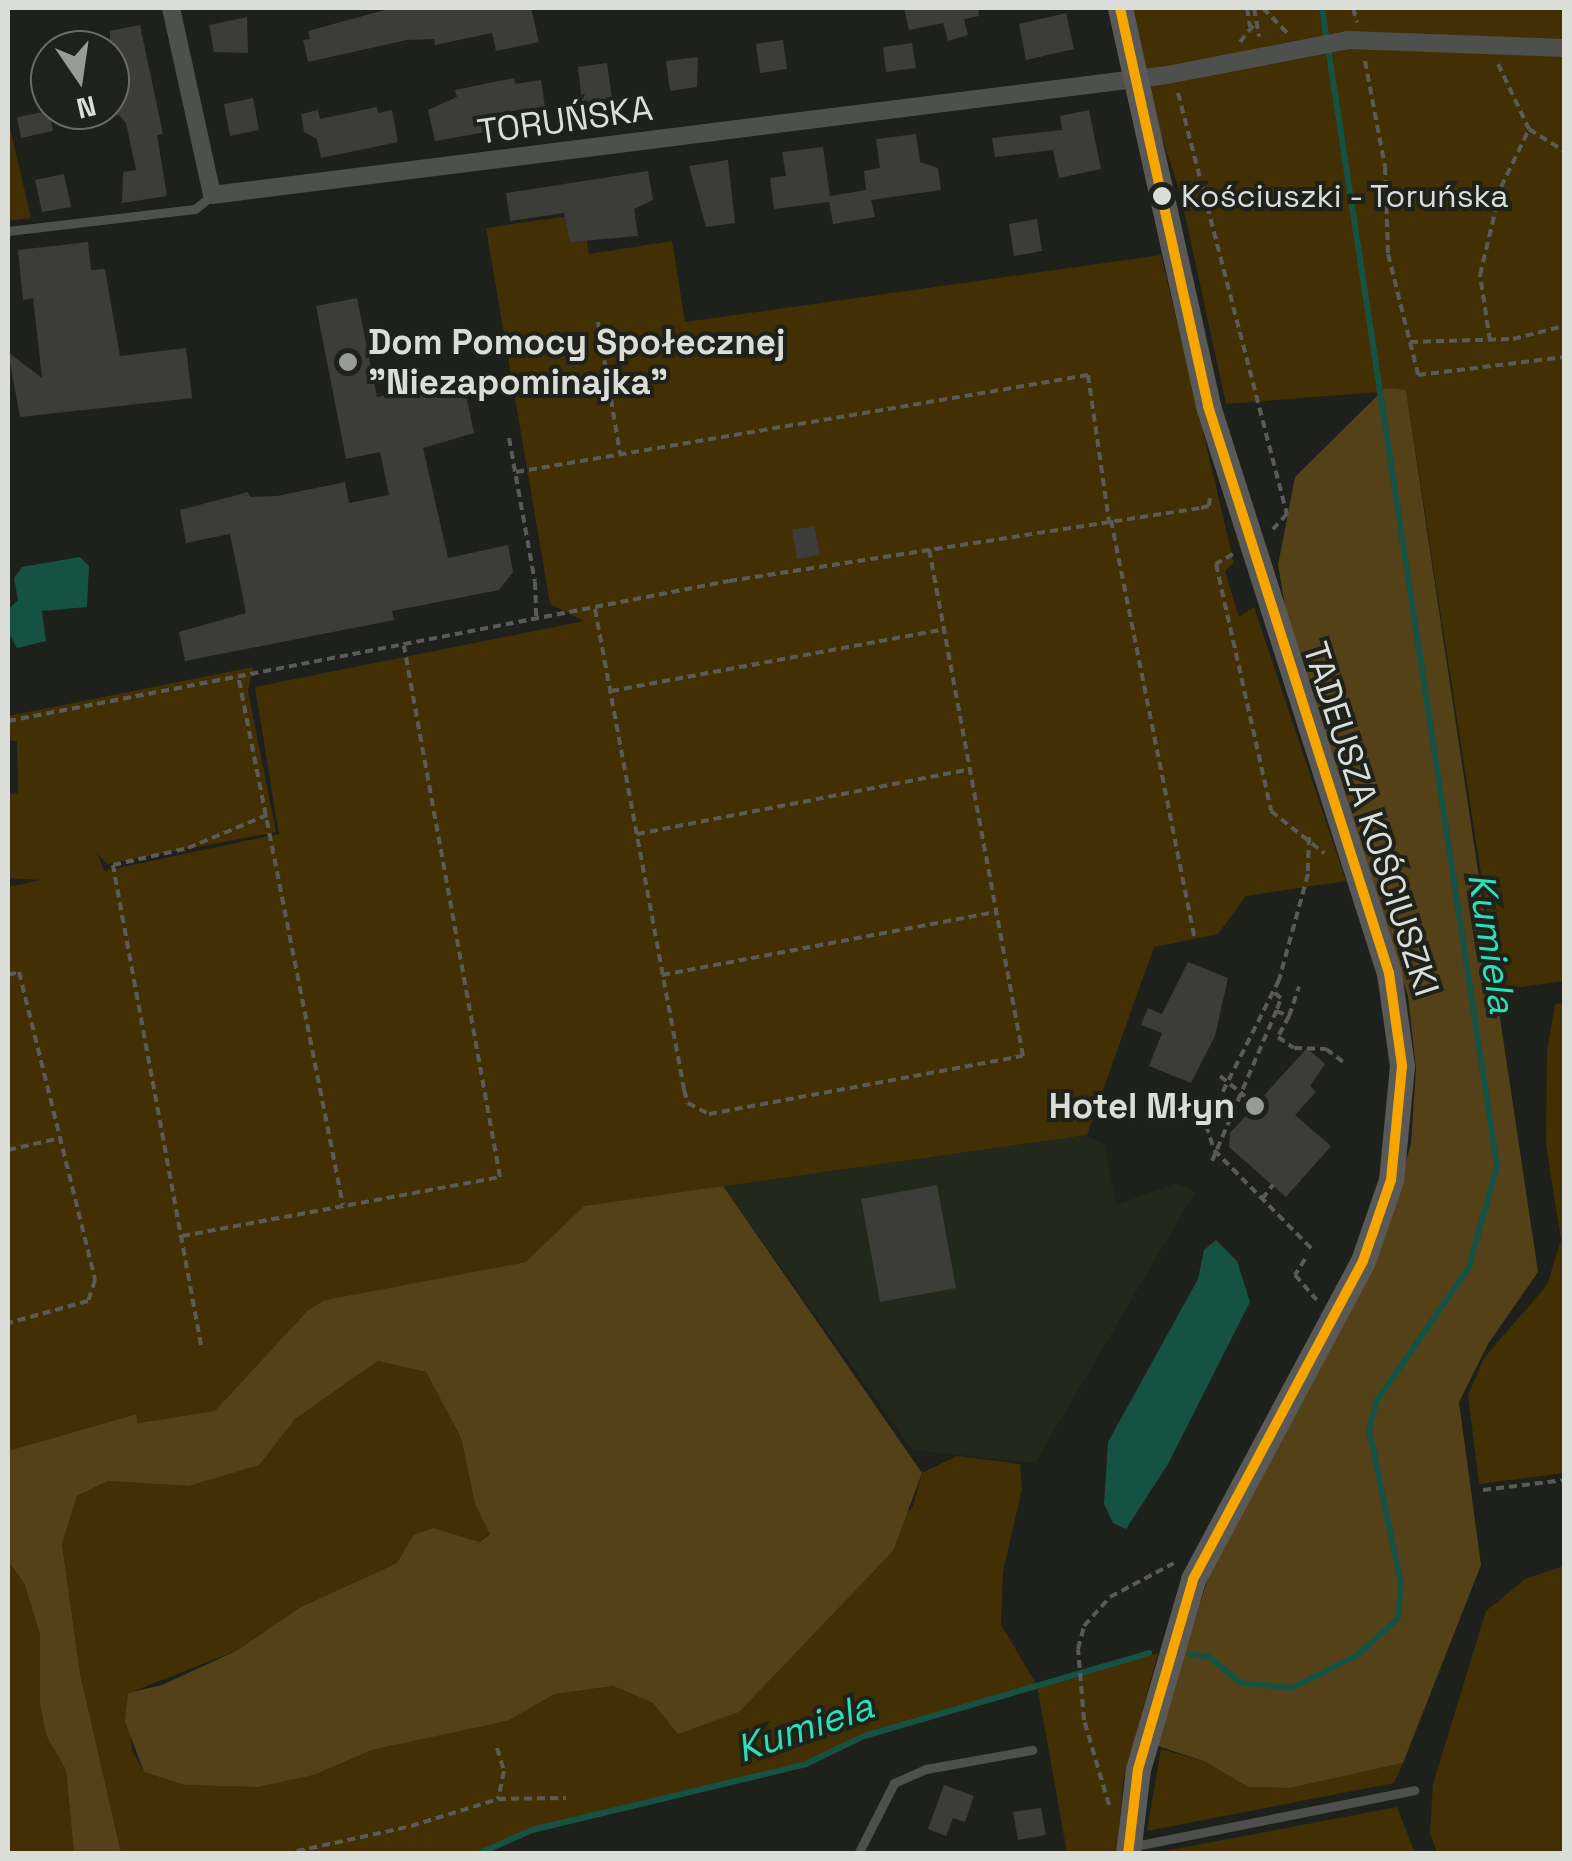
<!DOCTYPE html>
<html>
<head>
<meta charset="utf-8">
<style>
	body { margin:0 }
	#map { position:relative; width:1572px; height:1861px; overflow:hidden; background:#1e201c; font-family:"Space Grotesk",sans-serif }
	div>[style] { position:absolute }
	.built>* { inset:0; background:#23281c }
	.green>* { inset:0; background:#422f04 }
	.forest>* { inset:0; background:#554118 }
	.water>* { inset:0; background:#155243 }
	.stream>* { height:6px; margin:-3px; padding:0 3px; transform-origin:3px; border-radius:3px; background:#155243 }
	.building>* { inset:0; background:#3c3c39 }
	.path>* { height:4px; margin-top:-2px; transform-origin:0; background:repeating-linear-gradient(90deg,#5a5b59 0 8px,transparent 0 13px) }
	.lane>* { height:9px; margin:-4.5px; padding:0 4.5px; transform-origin:4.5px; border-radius:4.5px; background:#4e504e }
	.street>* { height:18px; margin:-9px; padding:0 9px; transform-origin:9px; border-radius:9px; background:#4e504e }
	.secondary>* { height:25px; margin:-12.5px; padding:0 12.5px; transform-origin:12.5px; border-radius:12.5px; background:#595a58 }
	.bus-1>* { height:10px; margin:-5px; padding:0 5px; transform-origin:5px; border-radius:5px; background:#f7a600 }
	.dots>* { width:28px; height:28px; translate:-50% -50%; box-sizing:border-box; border:5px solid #1e221a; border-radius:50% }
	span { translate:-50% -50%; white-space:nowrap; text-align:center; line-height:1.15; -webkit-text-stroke:8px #1e221a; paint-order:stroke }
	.bus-label { font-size:32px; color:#dbded8 }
	.left { translate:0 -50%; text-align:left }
	.street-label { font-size:35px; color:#dbded8 }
	.poi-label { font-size:35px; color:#dbded8; font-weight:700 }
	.right { translate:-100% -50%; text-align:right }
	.water-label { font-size:38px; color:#2ce0b9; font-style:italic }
	.frame { position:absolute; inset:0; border:10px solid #dbded8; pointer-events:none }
	.north { position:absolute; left:30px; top:30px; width:100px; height:100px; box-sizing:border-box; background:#1e221a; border:2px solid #6a6d66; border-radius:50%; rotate:167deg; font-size:28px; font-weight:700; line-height:40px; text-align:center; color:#dbded8 }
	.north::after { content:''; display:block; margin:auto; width:35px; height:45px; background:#999c96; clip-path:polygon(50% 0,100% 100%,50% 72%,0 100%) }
</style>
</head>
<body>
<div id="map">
	<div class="built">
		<i style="clip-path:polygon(1087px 1135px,1104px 1145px,1117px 1205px,1176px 1183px,1195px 1192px,1035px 1463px,912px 1450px,723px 1186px)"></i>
	</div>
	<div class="green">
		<i style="clip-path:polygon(1131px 8px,1564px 8px,1564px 981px,1499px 990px,1406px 390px,1226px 404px,1180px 192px,1156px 120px)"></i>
		<i style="clip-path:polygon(8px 119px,31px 218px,8px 221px)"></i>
		<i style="clip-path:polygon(582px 214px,589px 254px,672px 241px,685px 322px,1161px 255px,1234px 563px,1225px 571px,1239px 617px,1254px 607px,1346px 881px,1246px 896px,1218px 934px,1154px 947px,1087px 1135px,584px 1206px,527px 1262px,325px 1300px,308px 1310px,216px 1411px,138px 1423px,135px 1414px,8px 1451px,8px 887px,40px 880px,8px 878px,8px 794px,18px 793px,17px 741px,8px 740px,8px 716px,253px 667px,248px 691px,276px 832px,107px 864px,97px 853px,104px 871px,279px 834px,255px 687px,584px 621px,550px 604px,486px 228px)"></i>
		<i style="clip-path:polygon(1564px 1003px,1564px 1473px,1479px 1484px,1468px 1395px,1484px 1358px,1547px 1285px,1561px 1240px,1546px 1144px,1547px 1051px,1555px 1004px)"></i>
		<i style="clip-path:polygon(378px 1361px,426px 1372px,461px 1438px,475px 1504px,490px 1533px,480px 1542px,433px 1528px,413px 1535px,397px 1563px,299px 1608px,238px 1650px,129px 1693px,132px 1751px,144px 1772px,184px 1785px,258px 1787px,314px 1775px,372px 1750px,507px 1721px,555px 1694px,613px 1686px,653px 1703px,739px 1712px,913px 1506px,922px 1473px,957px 1456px,1020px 1464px,1022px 1489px,1003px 1572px,1001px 1625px,1037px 1685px,1158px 1653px,1123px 1782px,1117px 1853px,1067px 1853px,1037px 1685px,864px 1736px,806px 1764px,532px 1830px,478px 1853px,121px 1853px,80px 1673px,62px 1544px,77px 1496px,108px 1481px,189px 1486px,258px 1465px,295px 1419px)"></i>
		<i style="clip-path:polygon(8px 1560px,24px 1583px,40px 1634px,40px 1704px,46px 1735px,66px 1770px,74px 1853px,8px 1853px)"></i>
		<i style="clip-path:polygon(1564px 1566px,1564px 1853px,1437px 1853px,1430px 1833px,1433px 1784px,1486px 1611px,1525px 1579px)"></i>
		<i style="clip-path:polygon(1161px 1749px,1206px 1762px,1248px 1787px,1290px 1788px,1403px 1763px,1394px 1783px,1147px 1831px)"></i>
		<i style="clip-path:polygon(1397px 1807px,1415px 1853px,1153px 1853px,1154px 1853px)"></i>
	</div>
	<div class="forest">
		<i style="clip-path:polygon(1385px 388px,1406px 390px,1538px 1272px,1488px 1344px,1459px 1402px,1481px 1565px,1403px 1763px,1290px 1788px,1248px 1787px,1206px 1762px,1155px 1745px,1214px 1560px,1378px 1256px,1411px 1144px,1416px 1068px,1408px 996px,1292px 647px,1278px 565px,1295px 477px)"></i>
		<i style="clip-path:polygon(723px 1186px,922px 1473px,893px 1551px,739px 1712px,678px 1734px,653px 1703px,613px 1686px,555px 1694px,507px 1721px,372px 1750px,314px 1775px,258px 1787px,184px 1785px,144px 1772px,125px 1721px,128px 1693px,162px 1685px,238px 1650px,299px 1608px,397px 1563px,413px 1535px,433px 1528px,480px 1542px,490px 1534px,475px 1504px,461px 1438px,426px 1372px,378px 1361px,295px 1419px,259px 1465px,189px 1486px,108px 1481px,77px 1496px,62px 1544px,80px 1673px,121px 1853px,74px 1853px,66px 1770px,46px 1735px,40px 1704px,40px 1634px,24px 1583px,8px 1560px,8px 1451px,136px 1414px,138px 1423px,215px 1411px,308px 1310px,325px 1300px,526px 1262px,584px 1206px)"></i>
	</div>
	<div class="water">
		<i style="clip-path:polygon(80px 557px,89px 566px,87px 607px,42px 611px,46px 641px,17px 648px,8px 631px,8px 610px,18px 600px,14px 578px,22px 567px)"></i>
		<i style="clip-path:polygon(1216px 1240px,1237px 1261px,1250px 1302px,1168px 1464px,1126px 1529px,1113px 1523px,1104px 1504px,1108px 1442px,1198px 1279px,1204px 1250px)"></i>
	</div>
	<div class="stream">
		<i style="left:1190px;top:1654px;width:19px;rotate:9deg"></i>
		<i style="left:1209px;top:1657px;width:41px;rotate:39.1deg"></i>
		<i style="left:1241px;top:1683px;width:51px;rotate:5.6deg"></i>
		<i style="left:1292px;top:1688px;width:75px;rotate:-26.9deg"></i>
		<i style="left:1359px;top:1654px;width:53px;rotate:-42.7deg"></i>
		<i style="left:1398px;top:1618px;width:34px;rotate:-85deg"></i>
		<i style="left:1401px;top:1584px;width:157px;rotate:-101.7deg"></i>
		<i style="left:1369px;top:1430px;width:29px;rotate:-76deg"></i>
		<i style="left:1376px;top:1402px;width:164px;rotate:-55.4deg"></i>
		<i style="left:1469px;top:1267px;width:105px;rotate:-74.5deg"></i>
		<i style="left:1497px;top:1166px;width:1171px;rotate:-98.59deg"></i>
		<i style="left:478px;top:1854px;width:59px;rotate:-24deg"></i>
		<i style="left:532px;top:1830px;width:282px;rotate:-13.5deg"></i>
		<i style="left:806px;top:1764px;width:64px;rotate:-25.8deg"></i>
		<i style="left:864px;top:1736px;width:297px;rotate:-16.2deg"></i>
	</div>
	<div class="building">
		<i style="clip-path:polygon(392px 8px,531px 8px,539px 42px,496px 51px,492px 33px,435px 45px,434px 39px,407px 40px,308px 62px,303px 40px,310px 39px,308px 31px)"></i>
		<i style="clip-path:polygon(904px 8px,978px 8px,979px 16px,964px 19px,968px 35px,948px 41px,943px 23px,909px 30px)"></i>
		<i style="clip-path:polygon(1066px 13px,1074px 49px,1026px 60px,1019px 24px)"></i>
		<i style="clip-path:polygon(247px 17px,248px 53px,214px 52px,209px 25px)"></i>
		<i style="clip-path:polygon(140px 25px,163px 134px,157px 135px,167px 196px,122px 203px,123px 172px,136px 170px,126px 123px,119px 115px,110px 117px,110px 31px)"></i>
		<i style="clip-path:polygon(783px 40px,787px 69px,760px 73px,756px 44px)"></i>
		<i style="clip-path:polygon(912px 43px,916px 68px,886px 72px,883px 47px)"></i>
		<i style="clip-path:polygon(698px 57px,697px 87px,670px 91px,666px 61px)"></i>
		<i style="clip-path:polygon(607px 63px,612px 98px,582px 103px,578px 67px)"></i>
		<i style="clip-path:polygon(514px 78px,515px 84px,541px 80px,545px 107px,489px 114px,492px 131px,435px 141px,428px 110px,457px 97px,455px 90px)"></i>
		<i style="clip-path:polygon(253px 98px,259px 130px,230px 136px,224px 104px)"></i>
		<i style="clip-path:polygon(377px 107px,378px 113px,392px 110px,398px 142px,321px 158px,317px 139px,304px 132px,301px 114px,318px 110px,320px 119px)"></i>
		<i style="clip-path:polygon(1089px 110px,1101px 169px,1059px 178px,1053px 150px,995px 157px,992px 138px,1062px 130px,1060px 116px)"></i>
		<i style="clip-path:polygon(49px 111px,53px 131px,21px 138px,17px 117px)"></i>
		<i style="clip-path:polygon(916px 134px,920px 162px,938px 168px,941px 190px,871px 200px,875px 217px,833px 224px,829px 202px,774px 209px,770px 178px,786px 176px,782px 152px,823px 147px,830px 196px,866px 190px,864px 171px,880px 168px,876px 139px)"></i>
		<i style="clip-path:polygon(728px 160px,735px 223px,706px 227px,689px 166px)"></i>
		<i style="clip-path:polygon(648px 171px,653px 200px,634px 209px,638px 236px,570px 242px,564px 213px,510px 221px,506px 193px)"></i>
		<i style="clip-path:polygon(64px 174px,71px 207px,42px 212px,35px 180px)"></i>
		<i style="clip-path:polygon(1037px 219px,1042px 251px,1014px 256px,1009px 224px)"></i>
		<i style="clip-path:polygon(88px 242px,91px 270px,105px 269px,120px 356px,186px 348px,192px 398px,20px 417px,8px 352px,42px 378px,33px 298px,23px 300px,18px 250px)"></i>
		<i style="clip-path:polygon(357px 298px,377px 397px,442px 384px,450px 398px,466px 395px,474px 433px,423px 448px,448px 558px,508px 545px,513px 572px,499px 590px,392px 611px,394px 620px,185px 661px,179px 632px,246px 613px,230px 534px,186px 543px,180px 510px,248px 492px,250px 497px,277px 496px,345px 482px,349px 503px,389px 495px,380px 452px,346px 459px,316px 306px)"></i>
		<i style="clip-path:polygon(814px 526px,820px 555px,797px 559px,792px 530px)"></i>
		<i style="clip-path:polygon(1188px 962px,1228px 978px,1215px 1036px,1191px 1083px,1149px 1066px,1162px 1033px,1141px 1025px,1148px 1008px,1162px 1014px)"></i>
		<i style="clip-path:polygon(1307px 1048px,1325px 1064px,1310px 1086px,1316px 1092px,1295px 1115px,1331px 1146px,1286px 1197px,1229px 1147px,1230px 1133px)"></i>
		<i style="clip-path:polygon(937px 1185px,956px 1288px,880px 1302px,861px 1199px)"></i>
		<i style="clip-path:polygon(944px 1785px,974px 1796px,965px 1822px,953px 1818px,946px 1836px,928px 1829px)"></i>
		<i style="clip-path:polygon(1041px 1808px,1046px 1835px,1018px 1840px,1013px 1812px)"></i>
	</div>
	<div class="path">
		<i style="left:1247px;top:8px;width:19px;rotate:81deg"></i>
		<i style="left:1254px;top:8px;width:29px;rotate:80deg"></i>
		<i style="left:1263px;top:8px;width:35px;rotate:46deg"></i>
		<i style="left:1353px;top:8px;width:15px;rotate:74deg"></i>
		<i style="left:1240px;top:42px;width:26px;rotate:-51deg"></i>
		<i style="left:1365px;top:61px;width:108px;rotate:79.3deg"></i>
		<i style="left:1385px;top:167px;width:87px;rotate:88deg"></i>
		<i style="left:1388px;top:254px;width:91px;rotate:76deg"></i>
		<i style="left:1410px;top:342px;width:103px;rotate:-1.7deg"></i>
		<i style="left:1513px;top:339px;width:53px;rotate:-14.3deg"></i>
		<i style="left:1498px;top:64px;width:72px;rotate:64.5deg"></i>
		<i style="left:1529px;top:129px;width:41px;rotate:32.2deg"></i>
		<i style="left:1178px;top:93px;width:435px;rotate:75.5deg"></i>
		<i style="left:1287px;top:514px;width:23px;rotate:133deg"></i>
		<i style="left:1564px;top:164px;width:40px;rotate:90deg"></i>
		<i style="left:598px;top:322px;width:134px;rotate:80.5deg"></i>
		<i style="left:1490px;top:341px;width:67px;rotate:-98.6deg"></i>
		<i style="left:1480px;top:275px;width:90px;rotate:-76.6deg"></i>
		<i style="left:1501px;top:187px;width:64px;rotate:-64.2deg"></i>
		<i style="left:1410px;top:342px;width:34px;rotate:76deg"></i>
		<i style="left:1418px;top:375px;width:147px;rotate:-7deg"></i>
		<i style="left:509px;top:438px;width:146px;rotate:79.8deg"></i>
		<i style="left:535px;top:582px;width:38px;rotate:88deg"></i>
		<i style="left:516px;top:472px;width:580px;rotate:-9.62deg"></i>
		<i style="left:1088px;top:375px;width:148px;rotate:81.8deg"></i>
		<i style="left:1111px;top:520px;width:427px;rotate:78.7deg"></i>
		<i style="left:1233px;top:554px;width:20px;rotate:150deg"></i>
		<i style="left:1216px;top:564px;width:253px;rotate:77.4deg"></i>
		<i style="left:1271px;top:811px;width:68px;rotate:38.4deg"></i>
		<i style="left:595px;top:609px;width:489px;rotate:79.5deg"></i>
		<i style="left:684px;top:1090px;width:14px;rotate:73deg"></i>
		<i style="left:688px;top:1103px;width:24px;rotate:28deg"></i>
		<i style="left:709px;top:1114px;width:319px;rotate:-10.5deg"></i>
		<i style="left:1023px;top:1056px;width:516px;rotate:-100.5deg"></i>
		<i style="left:239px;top:680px;width:535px;rotate:78.8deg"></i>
		<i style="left:611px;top:691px;width:336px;rotate:-10.5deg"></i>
		<i style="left:8px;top:721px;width:734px;rotate:-10.99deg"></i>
		<i style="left:729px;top:581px;width:478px;rotate:-8.8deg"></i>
		<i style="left:1201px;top:508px;width:8px;rotate:-14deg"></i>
		<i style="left:1209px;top:506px;width:11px;rotate:-85deg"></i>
		<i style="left:637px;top:834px;width:339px;rotate:-11deg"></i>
		<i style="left:1309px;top:837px;width:37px;rotate:92deg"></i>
		<i style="left:1308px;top:874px;width:110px;rotate:105.3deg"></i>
		<i style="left:1279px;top:980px;width:162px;rotate:116.7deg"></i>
		<i style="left:1206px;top:1125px;width:26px;rotate:72deg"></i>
		<i style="left:1214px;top:1150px;width:139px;rotate:45.3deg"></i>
		<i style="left:8px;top:975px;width:11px;rotate:-15deg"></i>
		<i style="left:19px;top:972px;width:317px;rotate:76.1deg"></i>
		<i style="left:95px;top:1280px;width:22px;rotate:108deg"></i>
		<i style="left:88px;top:1301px;width:83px;rotate:164.6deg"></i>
		<i style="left:662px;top:975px;width:340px;rotate:-10.7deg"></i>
		<i style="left:1276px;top:1011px;width:14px;rotate:21deg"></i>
		<i style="left:1289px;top:1016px;width:24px;rotate:118deg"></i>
		<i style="left:1278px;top:1037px;width:19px;rotate:35deg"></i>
		<i style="left:1294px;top:1048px;width:32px;rotate:2deg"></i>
		<i style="left:1326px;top:1049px;width:21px;rotate:37deg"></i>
		<i style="left:1289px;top:1016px;width:31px;rotate:-71deg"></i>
		<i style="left:1220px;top:1076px;width:40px;rotate:39deg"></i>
		<i style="left:8px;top:1150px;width:53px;rotate:-13deg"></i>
		<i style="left:1212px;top:1161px;width:165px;rotate:-66.8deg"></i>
		<i style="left:1277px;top:1009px;width:12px;rotate:-70deg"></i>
		<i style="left:1281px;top:998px;width:8px;rotate:-140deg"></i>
		<i style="left:1262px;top:1199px;width:18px;rotate:-52deg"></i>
		<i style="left:182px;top:1236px;width:323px;rotate:-10.5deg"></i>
		<i style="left:500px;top:1177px;width:540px;rotate:-100.25deg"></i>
		<i style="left:1305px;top:1259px;width:19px;rotate:122deg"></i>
		<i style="left:1295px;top:1275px;width:33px;rotate:49deg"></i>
		<i style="left:201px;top:1345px;width:488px;rotate:-100.4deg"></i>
		<i style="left:113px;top:865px;width:77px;rotate:-12.8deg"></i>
		<i style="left:188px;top:848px;width:86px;rotate:-22.7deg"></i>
		<i style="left:1562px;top:1395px;width:2px"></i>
		<i style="left:1483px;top:1490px;width:82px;rotate:-7deg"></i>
		<i style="left:497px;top:1748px;width:24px;rotate:73deg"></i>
		<i style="left:504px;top:1771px;width:29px;rotate:102deg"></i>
		<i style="left:1109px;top:1805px;width:89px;rotate:-106.4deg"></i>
		<i style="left:1084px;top:1720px;width:71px;rotate:-94.8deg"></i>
		<i style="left:1078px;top:1649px;width:24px;rotate:-75deg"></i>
		<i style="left:1084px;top:1626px;width:39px;rotate:-48deg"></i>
		<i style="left:1110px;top:1597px;width:72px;rotate:-28deg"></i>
		<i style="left:284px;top:1854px;width:130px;rotate:-12.4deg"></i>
		<i style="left:411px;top:1826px;width:91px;rotate:-17.2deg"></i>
		<i style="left:498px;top:1799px;width:68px;rotate:-0.8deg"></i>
	</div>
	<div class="lane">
		<i style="left:8px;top:231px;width:188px;rotate:-6.7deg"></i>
		<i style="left:195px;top:209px;width:22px;rotate:-39deg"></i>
		<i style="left:1130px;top:1847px;width:290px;rotate:-11.3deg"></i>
		<i style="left:858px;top:1854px;width:80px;rotate:-63.1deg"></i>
		<i style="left:894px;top:1783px;width:35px;rotate:-24deg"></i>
		<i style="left:926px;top:1769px;width:108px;rotate:-10.2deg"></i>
	</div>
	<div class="street">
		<i style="left:171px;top:8px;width:191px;rotate:77.6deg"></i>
		<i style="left:212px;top:195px;width:963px;rotate:-7.16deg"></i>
		<i style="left:1167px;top:75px;width:184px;rotate:-10.9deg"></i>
		<i style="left:1348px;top:40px;width:216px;rotate:2.1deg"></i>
	</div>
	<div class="secondary">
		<i style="left:1120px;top:8px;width:408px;rotate:77.5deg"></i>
		<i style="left:1208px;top:406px;width:595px;rotate:72.3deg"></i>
		<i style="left:1389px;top:973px;width:94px;rotate:82deg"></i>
		<i style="left:1402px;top:1066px;width:115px;rotate:95.5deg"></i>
		<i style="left:1391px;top:1180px;width:86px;rotate:109.1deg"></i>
		<i style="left:1363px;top:1261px;width:361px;rotate:118.1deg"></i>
		<i style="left:1193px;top:1580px;width:197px;rotate:106.2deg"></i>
		<i style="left:1138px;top:1769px;width:86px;rotate:96.7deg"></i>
	</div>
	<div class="bus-1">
		<i style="left:1120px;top:8px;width:408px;rotate:77.5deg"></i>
		<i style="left:1208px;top:406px;width:595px;rotate:72.3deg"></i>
		<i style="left:1389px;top:973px;width:94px;rotate:82deg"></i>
		<i style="left:1402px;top:1066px;width:115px;rotate:95.5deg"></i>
		<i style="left:1391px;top:1180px;width:86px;rotate:109.1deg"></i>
		<i style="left:1363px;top:1261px;width:361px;rotate:118.1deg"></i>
		<i style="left:1193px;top:1580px;width:197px;rotate:106.2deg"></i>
		<i style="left:1138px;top:1769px;width:86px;rotate:96.7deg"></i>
	</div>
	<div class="dots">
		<i style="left:1162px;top:196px;background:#dbded8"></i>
		<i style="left:348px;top:362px;background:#999c96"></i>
		<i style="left:1255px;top:1106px;background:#999c96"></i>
	</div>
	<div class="bus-label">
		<span class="left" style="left:1181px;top:196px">Kościuszki - Toruńska</span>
	</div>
	<div class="street-label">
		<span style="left:565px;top:120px;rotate:-8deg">TORUŃSKA</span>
		<span style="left:1371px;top:819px;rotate:72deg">TADEUSZA KOŚCIUSZKI</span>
	</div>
	<div class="poi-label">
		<span class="left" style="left:368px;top:362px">Dom Pomocy Społecznej<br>"Niezapominajka"</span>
		<span class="right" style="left:1235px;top:1106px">Hotel Młyn</span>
	</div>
	<div class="water-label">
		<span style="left:1491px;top:943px;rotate:81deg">Kumiela</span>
		<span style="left:805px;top:1728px;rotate:-19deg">Kumiela</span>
	</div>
	<div class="frame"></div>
	<div class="north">N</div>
</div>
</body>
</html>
